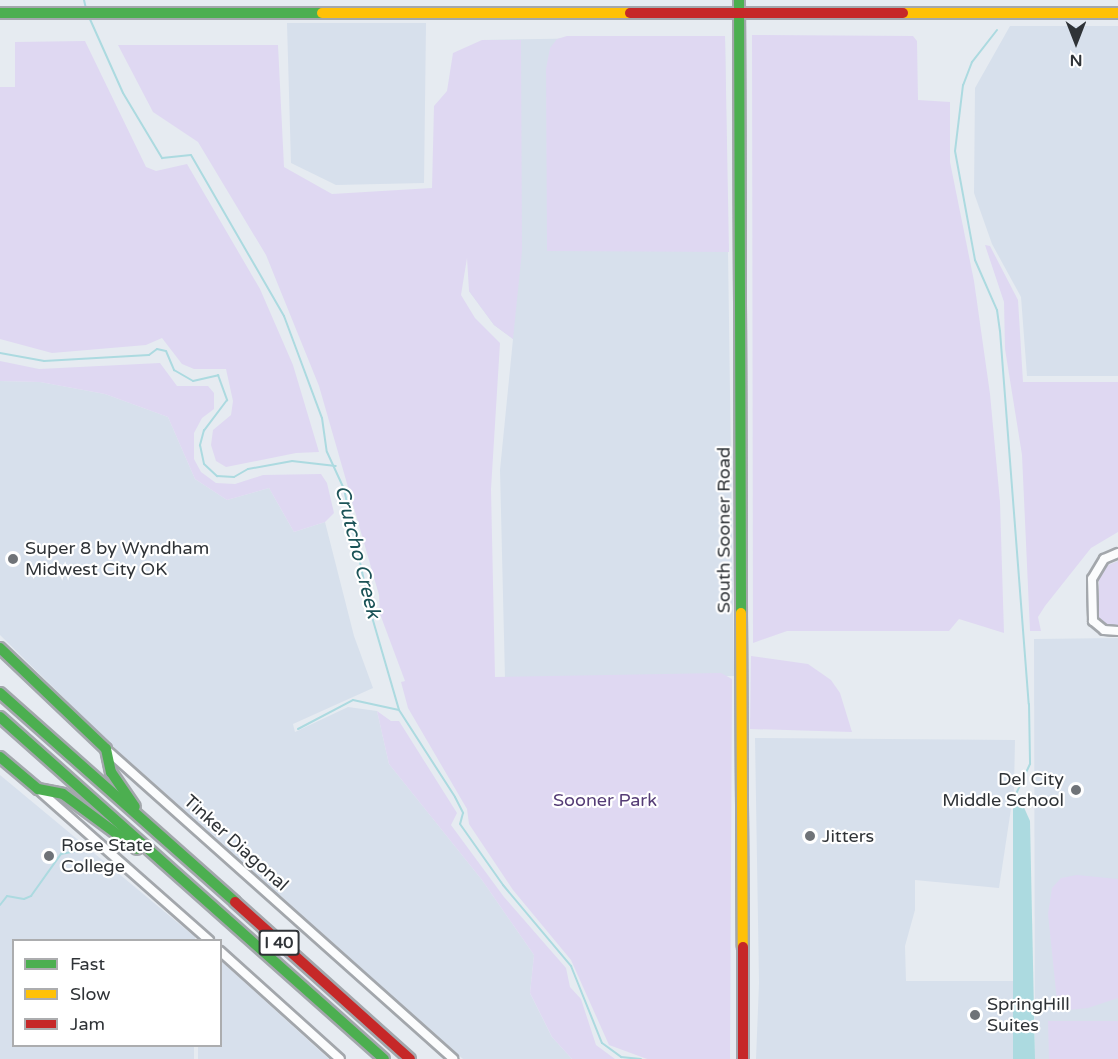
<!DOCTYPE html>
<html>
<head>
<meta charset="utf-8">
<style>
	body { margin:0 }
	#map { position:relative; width:1118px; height:1059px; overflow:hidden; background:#e6ebf1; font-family:"Varela Round",sans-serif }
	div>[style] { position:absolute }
	.built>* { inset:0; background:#d7e0ec }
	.green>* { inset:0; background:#dfd8f2 }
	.water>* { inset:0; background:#acdae0 }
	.stream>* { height:2px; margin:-1px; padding:0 1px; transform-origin:1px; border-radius:1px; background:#acdae0 }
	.roads { filter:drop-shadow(2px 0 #a3a7ac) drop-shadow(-2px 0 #a3a7ac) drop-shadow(0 2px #a3a7ac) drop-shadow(0 -2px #a3a7ac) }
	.street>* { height:8px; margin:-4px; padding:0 4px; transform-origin:4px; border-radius:4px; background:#fbfcfd }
	.fast>* { height:10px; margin:-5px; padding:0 5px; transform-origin:5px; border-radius:5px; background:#4caf50 }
	.slow>* { height:10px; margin:-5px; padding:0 5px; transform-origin:5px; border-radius:5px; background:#ffc107 }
	.jam>* { height:10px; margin:-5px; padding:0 5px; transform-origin:5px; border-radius:5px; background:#c62828 }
	.dots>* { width:16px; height:16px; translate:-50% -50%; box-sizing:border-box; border:3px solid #fff; border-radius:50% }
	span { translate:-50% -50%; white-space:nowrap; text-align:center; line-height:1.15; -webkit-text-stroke:4.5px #fff; paint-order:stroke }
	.shield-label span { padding:2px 4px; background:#fff; border:2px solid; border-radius:4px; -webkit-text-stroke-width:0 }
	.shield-label { font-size:16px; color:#2f3337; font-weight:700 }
	.street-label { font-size:18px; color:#2f3337 }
	.poi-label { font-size:18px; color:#2f3337 }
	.left { translate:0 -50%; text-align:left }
	.right { translate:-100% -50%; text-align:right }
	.park-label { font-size:18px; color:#553d76 }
	.water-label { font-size:20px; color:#1b5357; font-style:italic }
	.legend { position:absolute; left:12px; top:939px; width:210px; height:108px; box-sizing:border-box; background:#fff; border:2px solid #acadaf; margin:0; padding:8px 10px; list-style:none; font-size:18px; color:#2f3337 }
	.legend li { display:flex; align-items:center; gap:12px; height:30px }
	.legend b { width:30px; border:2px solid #acadaf }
	.north { position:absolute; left:1046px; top:12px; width:60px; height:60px; -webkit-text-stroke:4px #fff; paint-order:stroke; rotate:180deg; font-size:16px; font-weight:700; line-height:24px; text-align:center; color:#2f3337 }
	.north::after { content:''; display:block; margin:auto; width:21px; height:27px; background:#2f3337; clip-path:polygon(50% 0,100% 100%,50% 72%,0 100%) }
</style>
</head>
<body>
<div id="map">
	<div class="built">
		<i style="clip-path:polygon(287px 23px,426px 23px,424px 183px,336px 185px,291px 163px)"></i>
		<i style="clip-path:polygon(1010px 26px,1118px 26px,1118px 376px,1027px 376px,1021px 297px,992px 244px,974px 193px,975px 88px)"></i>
		<i style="clip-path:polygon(725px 36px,734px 676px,505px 679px,500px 470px,513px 339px,494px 325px,469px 291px,482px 40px)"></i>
		<i style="clip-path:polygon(0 381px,40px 382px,105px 394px,168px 417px,195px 479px,227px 500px,269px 488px,294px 532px,325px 522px,354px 636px,373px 688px,293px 724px,295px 732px,348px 707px,377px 711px,389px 764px,482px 880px,534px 955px,530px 993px,552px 1037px,572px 1059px,463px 1059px,119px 752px,0 635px)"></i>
		<i style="clip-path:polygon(1118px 638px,1118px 1059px,1035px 1059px,1034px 639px)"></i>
		<i style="clip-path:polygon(755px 738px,1015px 740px,1014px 789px,999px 888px,915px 880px,915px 910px,905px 946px,906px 981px,1014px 981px,1013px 1059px,756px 1059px,759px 983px)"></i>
		<i style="clip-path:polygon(0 775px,195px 937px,195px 940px,14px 940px,14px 1046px,194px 1046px,194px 1059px,0 1059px)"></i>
		<i style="clip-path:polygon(221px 961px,329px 1059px,198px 1059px,198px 1046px,220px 1046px)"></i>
	</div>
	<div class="green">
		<i style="clip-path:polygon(752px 35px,913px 36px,917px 41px,918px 100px,950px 102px,950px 162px,974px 281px,990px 394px,1000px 502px,1004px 633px,959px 619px,949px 631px,787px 631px,753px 643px)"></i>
		<i style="clip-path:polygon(567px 36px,725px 36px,729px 252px,547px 251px,546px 69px,550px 48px,557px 39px)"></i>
		<i style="clip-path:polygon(482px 40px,521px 40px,522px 251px,513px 339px,494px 325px,469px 291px,467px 258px,461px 295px,475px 318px,500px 343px,491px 489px,495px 677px,721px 673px,732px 679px,730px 1059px,647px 1059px,609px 1045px,571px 960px,513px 890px,469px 824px,467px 809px,408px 708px,401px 682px,405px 681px,380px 614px,379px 595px,319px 386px,266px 255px,198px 142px,153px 112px,118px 45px,278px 45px,284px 167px,332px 194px,432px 188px,434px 106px,447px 91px,453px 53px)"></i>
		<i style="clip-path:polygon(85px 41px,146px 167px,156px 171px,187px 164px,260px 289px,293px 365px,319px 452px,296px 453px,226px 467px,216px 461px,211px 445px,213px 430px,231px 415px,233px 401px,226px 369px,194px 369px,182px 364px,162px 338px,146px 345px,52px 353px,0 339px,0 87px,15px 87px,15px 42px)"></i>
		<i style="clip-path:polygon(985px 245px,990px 246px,1018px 300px,1023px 382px,1118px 382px,1118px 532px,1091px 548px,1045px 606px,1038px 617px,1041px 631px,1030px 631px,1022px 455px,1005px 349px,1004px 302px)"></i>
		<i style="clip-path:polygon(0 361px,39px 369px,160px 363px,177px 386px,208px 386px,214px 393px,214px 409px,202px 418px,194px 433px,194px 459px,201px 472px,216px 483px,235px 484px,263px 475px,321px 474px,327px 483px,334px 513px,325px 522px,294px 532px,269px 488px,227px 500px,195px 479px,168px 417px,105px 394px,40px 382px,0 381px)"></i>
		<i style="clip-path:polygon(1118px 561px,1118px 627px,1107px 627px,1098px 621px,1099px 579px,1106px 566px)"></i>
		<i style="clip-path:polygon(751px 656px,808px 664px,831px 680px,840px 693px,852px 732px,750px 729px)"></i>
		<i style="clip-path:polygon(377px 711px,391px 721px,399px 721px,457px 813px,451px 825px,504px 897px,566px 968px,570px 987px,581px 999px,596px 1045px,615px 1059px,572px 1059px,552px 1037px,530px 993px,534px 955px,482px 880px,389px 764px)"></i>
		<i style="clip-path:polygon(1077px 875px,1118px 879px,1118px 998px,1088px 1008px,1058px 1011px,1048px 914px,1052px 888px,1061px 878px)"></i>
		<i style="clip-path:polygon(1048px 1021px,1118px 1021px,1118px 1059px,1049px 1059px)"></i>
	</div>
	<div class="water">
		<i style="clip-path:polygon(1022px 803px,1030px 821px,1035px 1059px,1013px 1059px,1013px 804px)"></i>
	</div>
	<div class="stream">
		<i style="left:84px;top:0;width:9px;rotate:77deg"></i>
		<i style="left:89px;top:17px;width:83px;rotate:65.9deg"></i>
		<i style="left:123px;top:93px;width:76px;rotate:59deg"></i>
		<i style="left:162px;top:158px;width:29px;rotate:-6deg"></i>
		<i style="left:191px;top:155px;width:186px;rotate:60deg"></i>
		<i style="left:284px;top:316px;width:109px;rotate:69.6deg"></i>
		<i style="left:322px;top:418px;width:34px;rotate:82deg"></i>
		<i style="left:327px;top:452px;width:41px;rotate:65.3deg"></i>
		<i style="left:344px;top:489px;width:131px;rotate:77.7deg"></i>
		<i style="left:372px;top:617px;width:97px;rotate:73.8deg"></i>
		<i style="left:399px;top:710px;width:103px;rotate:57.2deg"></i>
		<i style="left:455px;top:797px;width:18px;rotate:63deg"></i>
		<i style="left:463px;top:813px;width:11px;rotate:105deg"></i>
		<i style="left:460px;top:824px;width:75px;rotate:54.8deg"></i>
		<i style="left:503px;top:885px;width:106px;rotate:50deg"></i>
		<i style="left:571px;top:966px;width:83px;rotate:68.1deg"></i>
		<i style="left:602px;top:1043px;width:24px;rotate:36deg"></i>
		<i style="left:621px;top:1057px;width:20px;rotate:6deg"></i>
		<i style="left:997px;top:30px;width:41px;rotate:128deg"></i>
		<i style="left:972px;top:62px;width:25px;rotate:111deg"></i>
		<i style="left:963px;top:85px;width:66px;rotate:96.9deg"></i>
		<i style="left:955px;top:151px;width:111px;rotate:79.6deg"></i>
		<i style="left:975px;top:260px;width:55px;rotate:66.3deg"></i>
		<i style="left:997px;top:310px;width:21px;rotate:82deg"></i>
		<i style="left:1000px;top:331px;width:374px;rotate:85.6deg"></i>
		<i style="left:1029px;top:704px;width:60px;rotate:89deg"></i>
		<i style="left:1030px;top:764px;width:33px;rotate:115deg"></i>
		<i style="left:1016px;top:794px;width:11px;rotate:85deg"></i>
		<i style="left:0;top:353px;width:45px;rotate:10.3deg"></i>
		<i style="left:44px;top:361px;width:105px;rotate:-3.3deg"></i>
		<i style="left:149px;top:355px;width:10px;rotate:-37deg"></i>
		<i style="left:157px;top:349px;width:9px;rotate:13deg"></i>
		<i style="left:166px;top:351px;width:21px;rotate:67deg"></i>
		<i style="left:174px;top:370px;width:22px;rotate:30deg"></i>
		<i style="left:193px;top:381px;width:26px;rotate:-13deg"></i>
		<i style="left:218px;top:375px;width:27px;rotate:70deg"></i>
		<i style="left:227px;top:400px;width:38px;rotate:127deg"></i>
		<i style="left:204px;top:430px;width:16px;rotate:105deg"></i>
		<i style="left:200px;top:445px;width:19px;rotate:78deg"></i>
		<i style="left:204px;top:464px;width:18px;rotate:43deg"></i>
		<i style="left:217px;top:476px;width:17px;rotate:3deg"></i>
		<i style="left:234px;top:477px;width:16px;rotate:-30deg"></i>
		<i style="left:248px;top:469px;width:45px;rotate:-10.3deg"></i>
		<i style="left:292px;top:461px;width:44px;rotate:6.5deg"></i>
		<i style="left:298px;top:729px;width:62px;rotate:-27.8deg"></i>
		<i style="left:353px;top:700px;width:47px;rotate:12.3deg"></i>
		<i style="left:0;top:905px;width:11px;rotate:-52deg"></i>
		<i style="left:7px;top:896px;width:17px;rotate:10deg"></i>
		<i style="left:24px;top:899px;width:8px;rotate:-23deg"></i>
		<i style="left:31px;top:896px;width:52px;rotate:-54.5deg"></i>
		<i style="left:61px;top:854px;width:25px;rotate:-11deg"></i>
	</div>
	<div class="roads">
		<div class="street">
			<i style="left:1118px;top:553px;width:15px;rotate:157deg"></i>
			<i style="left:1104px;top:559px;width:23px;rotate:121deg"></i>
			<i style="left:1092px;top:579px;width:42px;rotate:88.6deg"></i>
			<i style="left:1093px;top:621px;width:14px;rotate:39deg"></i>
			<i style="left:1104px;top:630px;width:14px;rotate:4deg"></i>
			<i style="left:109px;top:752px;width:461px;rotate:41.7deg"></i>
			<i style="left:41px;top:792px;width:224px;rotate:41.4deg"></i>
			<i style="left:220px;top:951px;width:161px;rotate:42deg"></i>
		</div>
		<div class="fast">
			<i style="left:739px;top:0;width:613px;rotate:89.81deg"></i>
			<i style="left:0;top:13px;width:322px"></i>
			<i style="left:0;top:648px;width:146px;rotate:43.6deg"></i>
			<i style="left:0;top:693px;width:314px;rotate:41.6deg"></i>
			<i style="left:0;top:717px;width:514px;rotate:41.69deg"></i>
			<i style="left:106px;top:749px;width:24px;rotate:78deg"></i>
			<i style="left:111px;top:772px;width:42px;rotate:55.6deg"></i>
			<i style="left:0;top:757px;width:50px;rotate:40.1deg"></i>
			<i style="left:38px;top:789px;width:25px;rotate:11deg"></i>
			<i style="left:63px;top:794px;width:92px;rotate:36.6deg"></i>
		</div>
		<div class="slow">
			<i style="left:322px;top:13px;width:308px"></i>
			<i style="left:903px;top:13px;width:215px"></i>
			<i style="left:741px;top:613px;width:334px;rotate:89.7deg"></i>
		</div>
		<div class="jam">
			<i style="left:630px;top:13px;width:273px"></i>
			<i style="left:235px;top:902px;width:235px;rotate:41.9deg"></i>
			<i style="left:743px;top:947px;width:112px;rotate:90deg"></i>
		</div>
	</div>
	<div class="dots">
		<i style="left:13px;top:559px;background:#6f7378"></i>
		<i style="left:1076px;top:790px;background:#6f7378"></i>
		<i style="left:810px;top:836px;background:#6f7378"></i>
		<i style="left:49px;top:856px;background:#6f7378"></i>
		<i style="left:975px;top:1015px;background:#6f7378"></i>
	</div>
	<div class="shield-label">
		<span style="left:279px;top:943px">I 40</span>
	</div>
	<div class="street-label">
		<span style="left:724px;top:530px;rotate:-90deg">South Sooner Road</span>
		<span style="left:236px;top:843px;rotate:42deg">Tinker Diagonal</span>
	</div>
	<div class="poi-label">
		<span class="left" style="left:25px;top:559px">Super 8 by Wyndham<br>Midwest City OK</span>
		<span class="right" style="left:1064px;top:790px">Del City<br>Middle School</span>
		<span class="left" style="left:822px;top:836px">Jitters</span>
		<span class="left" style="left:61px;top:856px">Rose State<br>College</span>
		<span class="left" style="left:987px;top:1015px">SpringHill<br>Suites</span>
	</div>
	<div class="park-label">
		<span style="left:605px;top:800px">Sooner Park</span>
	</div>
	<div class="water-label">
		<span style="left:357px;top:552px;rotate:76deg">Crutcho Creek</span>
	</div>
	<ul class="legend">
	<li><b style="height:8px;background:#4caf50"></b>Fast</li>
	<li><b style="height:8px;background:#ffc107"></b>Slow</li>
	<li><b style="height:8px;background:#c62828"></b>Jam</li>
	</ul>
	<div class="north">N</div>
</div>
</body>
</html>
